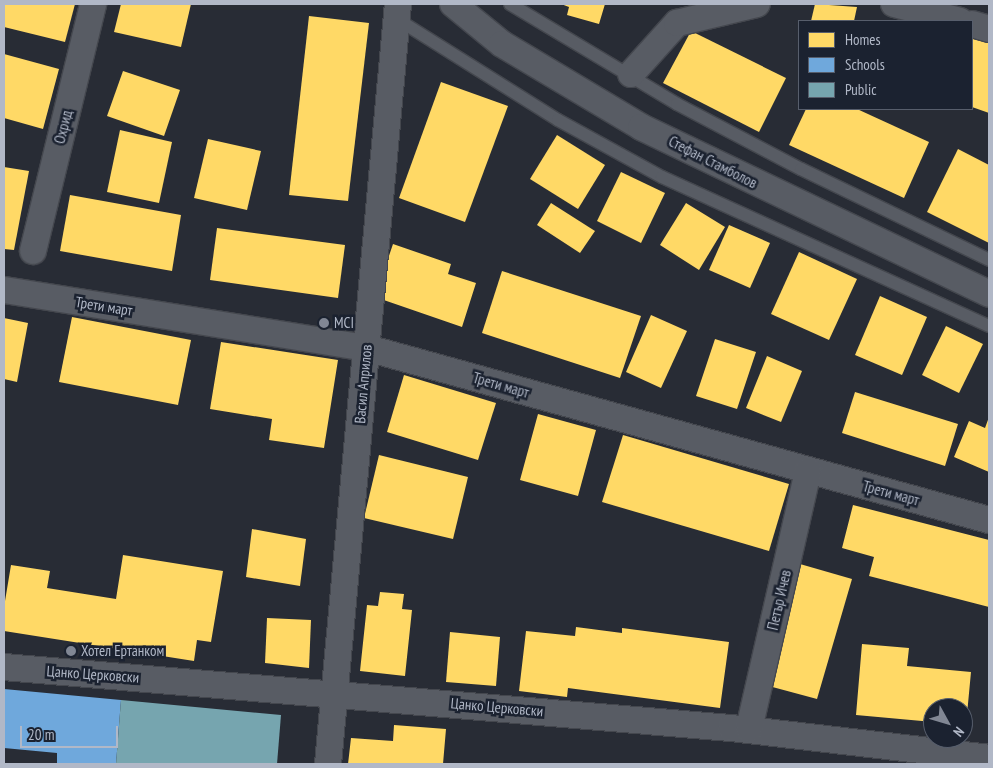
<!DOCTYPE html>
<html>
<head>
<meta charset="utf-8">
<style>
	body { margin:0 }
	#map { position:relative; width:993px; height:768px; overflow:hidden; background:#282c35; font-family:"PT Sans Narrow",sans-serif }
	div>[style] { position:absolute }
	.homes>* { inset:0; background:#ffd966 }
	.schools>* { inset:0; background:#6fa8dc }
	.public>* { inset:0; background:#76a5af }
	.roads { filter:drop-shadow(1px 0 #44474e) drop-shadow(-1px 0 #44474e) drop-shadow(0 1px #44474e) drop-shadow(0 -1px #44474e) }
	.lane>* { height:12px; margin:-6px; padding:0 6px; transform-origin:6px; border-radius:6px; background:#585c64 }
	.street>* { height:26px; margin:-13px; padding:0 13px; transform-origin:13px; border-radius:13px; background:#585c64 }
	.dots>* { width:14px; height:14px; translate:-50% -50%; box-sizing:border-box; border:2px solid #1b2230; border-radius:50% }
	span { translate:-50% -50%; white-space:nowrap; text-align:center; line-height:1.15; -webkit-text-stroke:5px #1b2230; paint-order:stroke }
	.street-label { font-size:15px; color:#b1b8c7 }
	.poi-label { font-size:15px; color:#b1b8c7 }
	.left { translate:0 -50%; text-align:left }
	.frame { position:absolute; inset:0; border:5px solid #b1b8c7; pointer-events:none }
	.legend { position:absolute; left:798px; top:20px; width:175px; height:90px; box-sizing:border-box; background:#1b2230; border:1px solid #575e6c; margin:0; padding:6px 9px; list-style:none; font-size:15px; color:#b1b8c7 }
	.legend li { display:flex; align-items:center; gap:10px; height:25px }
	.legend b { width:25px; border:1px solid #575e6c }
	.north { position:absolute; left:923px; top:698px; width:50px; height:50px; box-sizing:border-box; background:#1b2230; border:1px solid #575e6c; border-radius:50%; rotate:129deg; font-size:14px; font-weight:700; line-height:20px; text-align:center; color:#b1b8c7 }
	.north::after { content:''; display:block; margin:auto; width:18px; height:22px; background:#818794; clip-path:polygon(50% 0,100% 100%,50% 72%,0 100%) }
	.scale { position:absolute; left:20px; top:726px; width:98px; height:22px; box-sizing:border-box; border:2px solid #b1b8c7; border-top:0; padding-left:6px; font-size:15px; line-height:18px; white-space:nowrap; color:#b1b8c7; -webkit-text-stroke:4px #1b2230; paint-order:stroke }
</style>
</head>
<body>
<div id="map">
	<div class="homes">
		<i style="clip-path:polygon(4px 4px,75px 4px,65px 42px,4px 27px)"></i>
		<i style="clip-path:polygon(121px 4px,191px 4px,181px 47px,114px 32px)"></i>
		<i style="clip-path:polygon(561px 4px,605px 4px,599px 24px,567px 15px,569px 7px)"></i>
		<i style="clip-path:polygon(815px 4px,857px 7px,854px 21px,811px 21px)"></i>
		<i style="clip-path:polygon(309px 16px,369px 23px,348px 201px,289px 195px)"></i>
		<i style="clip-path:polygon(691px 31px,786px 78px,759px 132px,663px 83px)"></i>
		<i style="clip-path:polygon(972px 32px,989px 38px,989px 113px,972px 107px)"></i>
		<i style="clip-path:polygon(4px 54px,59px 69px,43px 129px,4px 118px)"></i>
		<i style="clip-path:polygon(123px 71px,180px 90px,164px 136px,107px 116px)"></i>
		<i style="clip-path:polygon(441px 82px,508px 106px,465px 222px,399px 198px)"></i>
		<i style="clip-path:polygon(806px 109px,857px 109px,929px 142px,904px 198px,789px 145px)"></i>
		<i style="clip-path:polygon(120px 130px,172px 142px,159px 203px,107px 192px)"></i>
		<i style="clip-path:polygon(557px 135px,605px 165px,578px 209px,530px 179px)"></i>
		<i style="clip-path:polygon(208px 139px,261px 151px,247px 210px,194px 198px)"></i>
		<i style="clip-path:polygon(958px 149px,989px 165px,989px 243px,927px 212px)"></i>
		<i style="clip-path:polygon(4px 167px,29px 171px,14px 250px,4px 249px)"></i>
		<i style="clip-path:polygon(621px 172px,665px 193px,641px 243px,597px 221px)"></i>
		<i style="clip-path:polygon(70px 195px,181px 215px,172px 271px,60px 251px)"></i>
		<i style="clip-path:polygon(551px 203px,595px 231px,580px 253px,537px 225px)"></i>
		<i style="clip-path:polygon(686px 203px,725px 227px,699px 270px,660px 245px)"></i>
		<i style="clip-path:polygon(729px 225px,770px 243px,750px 288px,709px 270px)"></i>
		<i style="clip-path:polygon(217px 228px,345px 245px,338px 298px,210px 280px)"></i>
		<i style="clip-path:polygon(393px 244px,451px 264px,448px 274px,476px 283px,462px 327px,375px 297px)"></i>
		<i style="clip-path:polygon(799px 252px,857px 279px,829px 340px,771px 314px)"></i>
		<i style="clip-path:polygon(502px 271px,641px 316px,620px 378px,482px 333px)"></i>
		<i style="clip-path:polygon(880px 296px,927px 317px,902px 375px,855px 355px)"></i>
		<i style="clip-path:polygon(651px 315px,687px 331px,661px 388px,626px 372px)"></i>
		<i style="clip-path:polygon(72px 317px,191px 340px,178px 405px,59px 382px)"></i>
		<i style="clip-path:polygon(4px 318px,28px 323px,17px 382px,4px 379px)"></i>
		<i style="clip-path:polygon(946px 326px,983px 344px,959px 393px,922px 375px)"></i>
		<i style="clip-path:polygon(715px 339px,756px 352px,737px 409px,696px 396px)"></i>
		<i style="clip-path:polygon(221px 342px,338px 360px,324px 448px,269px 440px,272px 419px,210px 409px)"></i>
		<i style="clip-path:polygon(767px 356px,802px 371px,781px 422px,746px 408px)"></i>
		<i style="clip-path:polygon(404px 375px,496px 403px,478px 460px,387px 432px)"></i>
		<i style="clip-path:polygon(855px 392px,958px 424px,945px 466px,842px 433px)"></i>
		<i style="clip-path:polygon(538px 414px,596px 430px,578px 496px,520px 480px)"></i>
		<i style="clip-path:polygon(989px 417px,989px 472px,954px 457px,969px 421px,985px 428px)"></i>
		<i style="clip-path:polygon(623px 435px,789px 484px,769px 551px,602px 502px)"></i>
		<i style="clip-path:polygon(379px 455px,468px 477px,453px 539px,364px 518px)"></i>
		<i style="clip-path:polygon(853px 505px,989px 540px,989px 607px,869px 576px,874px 557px,842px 548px)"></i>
		<i style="clip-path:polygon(252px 529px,306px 539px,300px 586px,246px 577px)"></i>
		<i style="clip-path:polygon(123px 555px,223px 571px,211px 642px,197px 640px,194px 661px,4px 631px,4px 607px,11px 565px,50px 571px,47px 588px,116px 599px)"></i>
		<i style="clip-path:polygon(800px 564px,852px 579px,817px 699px,765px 685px)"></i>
		<i style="clip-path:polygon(380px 592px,404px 594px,402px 609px,412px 610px,405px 676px,360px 671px,367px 605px,378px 606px)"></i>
		<i style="clip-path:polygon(267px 618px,311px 620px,309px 668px,265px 663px)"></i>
		<i style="clip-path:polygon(576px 627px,622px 633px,622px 628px,729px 642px,720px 708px,568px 688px,567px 697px,519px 691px,526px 631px,575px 636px)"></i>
		<i style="clip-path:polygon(450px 632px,500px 637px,496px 686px,446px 682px)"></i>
		<i style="clip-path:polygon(862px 644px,909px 648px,907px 666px,971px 672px,966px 725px,963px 725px,963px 708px,933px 708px,933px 722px,856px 715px)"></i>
		<i style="clip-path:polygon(394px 725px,446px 729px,443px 764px,348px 764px,351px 738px,393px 741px)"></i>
	</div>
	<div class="schools">
		<i style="clip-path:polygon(4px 689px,121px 700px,116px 764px,57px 764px,57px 753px,4px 748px)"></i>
	</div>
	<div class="public">
		<i style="clip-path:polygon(121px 700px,281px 715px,277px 764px,116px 764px)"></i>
	</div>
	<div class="roads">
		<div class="lane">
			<i style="left:510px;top:4px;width:195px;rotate:30.9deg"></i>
			<i style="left:677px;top:104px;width:140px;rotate:27.7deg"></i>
			<i style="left:801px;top:169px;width:209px;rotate:25.8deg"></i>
			<i style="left:397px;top:19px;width:190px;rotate:32.1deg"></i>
			<i style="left:558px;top:120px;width:119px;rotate:28.7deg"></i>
			<i style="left:662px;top:177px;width:359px;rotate:24.5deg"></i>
		</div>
		<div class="street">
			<i style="left:453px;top:4px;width:63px;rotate:39.2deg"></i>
			<i style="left:502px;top:44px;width:162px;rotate:30.8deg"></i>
			<i style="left:641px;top:127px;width:386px;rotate:25.6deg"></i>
			<i style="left:894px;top:4px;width:68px;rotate:14.4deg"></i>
			<i style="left:972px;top:24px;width:18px;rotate:16deg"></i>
			<i style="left:631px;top:74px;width:69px;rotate:-48deg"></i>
			<i style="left:677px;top:23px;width:82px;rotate:-13.4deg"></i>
			<i style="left:33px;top:251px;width:254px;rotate:-76.3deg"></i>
			<i style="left:4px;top:290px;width:368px;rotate:9.1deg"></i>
			<i style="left:367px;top:348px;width:645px;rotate:15.46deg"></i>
			<i style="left:4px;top:667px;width:730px;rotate:4.8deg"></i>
			<i style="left:731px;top:728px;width:260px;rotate:6.6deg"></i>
			<i style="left:749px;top:729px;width:265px;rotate:-77.1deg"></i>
			<i style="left:328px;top:764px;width:763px;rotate:-84.74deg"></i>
		</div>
	</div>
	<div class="dots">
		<i style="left:324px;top:323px;background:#818794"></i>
		<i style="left:71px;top:651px;background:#818794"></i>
	</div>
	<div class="street-label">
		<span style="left:63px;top:127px;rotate:-76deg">Охрид</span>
		<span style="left:713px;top:162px;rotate:27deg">Стефан Стамболов</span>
		<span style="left:104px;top:306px;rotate:9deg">Трети март</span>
		<span style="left:363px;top:384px;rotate:-85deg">Васил Априлов</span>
		<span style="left:501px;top:385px;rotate:16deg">Трети март</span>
		<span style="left:891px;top:493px;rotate:15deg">Трети март</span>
		<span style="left:779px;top:600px;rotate:-77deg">Петър Ичев</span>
		<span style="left:93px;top:674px;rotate:4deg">Цанко Церковски</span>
		<span style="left:497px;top:707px;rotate:5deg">Цанко Церковски</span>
	</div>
	<div class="poi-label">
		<span class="left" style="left:334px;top:323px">MCI</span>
		<span class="left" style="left:81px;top:651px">Хотел Ертанком</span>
	</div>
	<div class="frame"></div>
	<ul class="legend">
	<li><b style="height:14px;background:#ffd966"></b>Homes</li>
	<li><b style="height:14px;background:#6fa8dc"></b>Schools</li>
	<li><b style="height:14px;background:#76a5af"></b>Public</li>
	</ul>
	<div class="north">N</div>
	<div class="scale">20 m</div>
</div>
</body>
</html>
